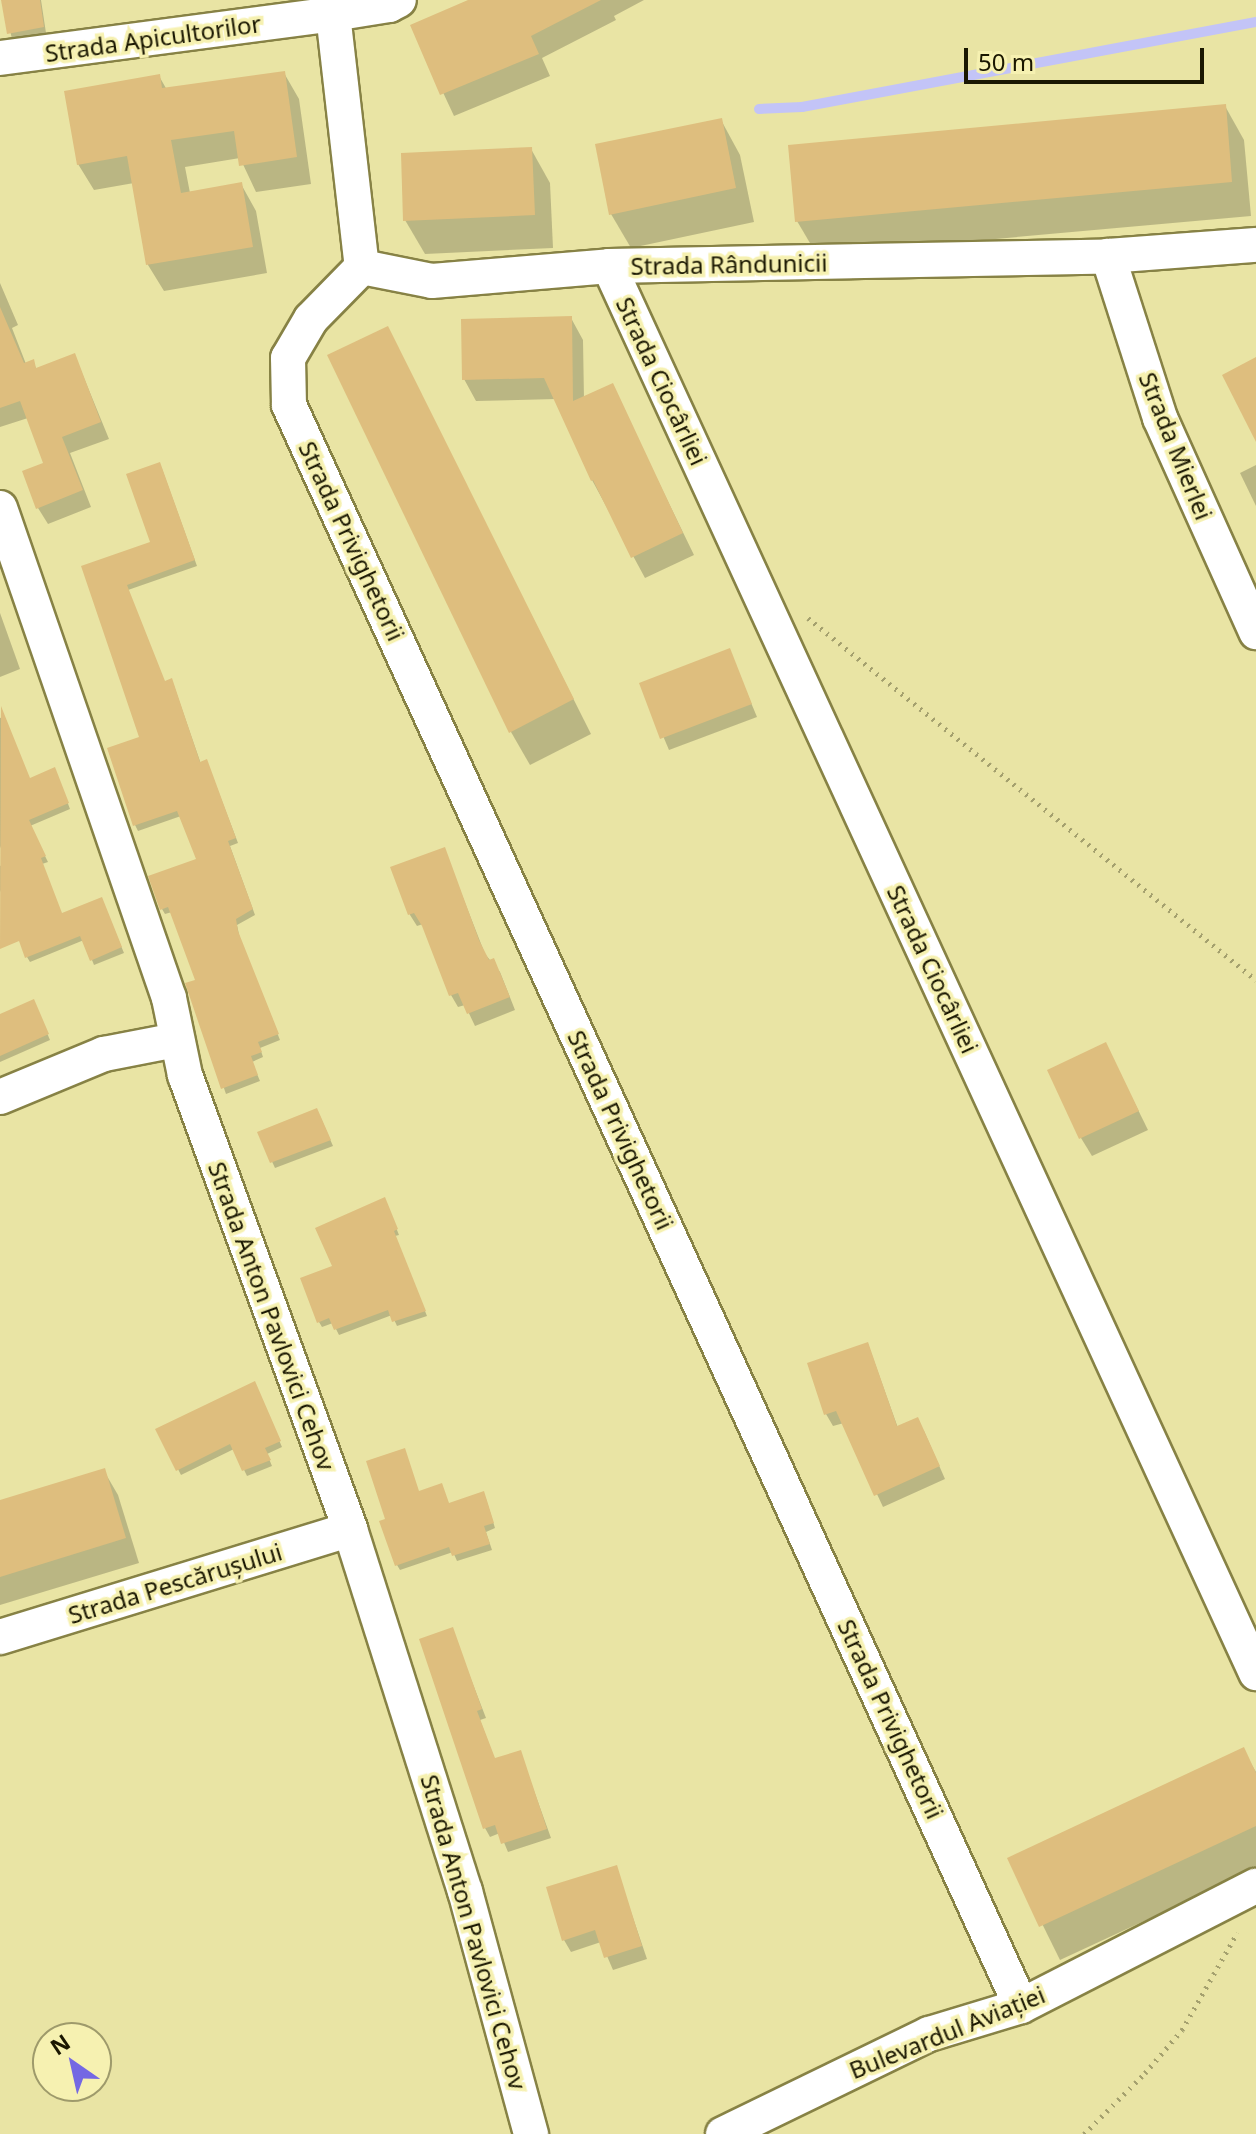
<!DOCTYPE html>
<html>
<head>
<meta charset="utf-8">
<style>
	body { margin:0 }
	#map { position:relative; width:1256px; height:2134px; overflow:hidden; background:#e9e4a4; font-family:"Noto Sans",sans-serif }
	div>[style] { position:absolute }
	.shadow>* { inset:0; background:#0003 }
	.stream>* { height:10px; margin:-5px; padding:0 5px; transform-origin:5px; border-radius:5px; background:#c3c4f7 }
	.building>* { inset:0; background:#debe7e }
	.path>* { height:5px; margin-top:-2.5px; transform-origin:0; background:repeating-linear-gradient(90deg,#a4a06e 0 2px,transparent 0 8px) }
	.roads { filter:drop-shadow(2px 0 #878245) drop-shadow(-2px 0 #878245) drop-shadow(0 2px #878245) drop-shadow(0 -2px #878245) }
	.minor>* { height:34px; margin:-17px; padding:0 17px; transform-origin:17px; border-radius:17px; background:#fff }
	span { translate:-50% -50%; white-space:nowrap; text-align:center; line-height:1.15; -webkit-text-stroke:7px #f6f1b1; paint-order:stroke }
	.street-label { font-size:24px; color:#1a1701 }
	.north { position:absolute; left:32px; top:2022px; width:80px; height:80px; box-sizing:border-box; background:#f6f1b1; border:2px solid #9e9a6b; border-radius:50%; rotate:326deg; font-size:22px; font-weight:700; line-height:32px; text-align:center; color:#1a1701 }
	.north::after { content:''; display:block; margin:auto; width:28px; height:36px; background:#7468e3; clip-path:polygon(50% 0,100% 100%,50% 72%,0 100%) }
	.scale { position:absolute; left:964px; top:48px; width:240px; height:36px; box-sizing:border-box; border:4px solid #1a1701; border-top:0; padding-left:10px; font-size:24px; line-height:28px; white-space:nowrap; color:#1a1701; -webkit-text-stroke:6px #f6f1b1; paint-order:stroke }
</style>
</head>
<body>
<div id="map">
	<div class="shadow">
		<i style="clip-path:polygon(3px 0,41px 0,46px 33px,12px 39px)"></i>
		<i style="clip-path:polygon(473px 0,644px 0,614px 16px,616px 20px,542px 58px,550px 76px,454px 116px,412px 26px)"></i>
		<i style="clip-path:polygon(284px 73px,299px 99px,311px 184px,256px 192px,240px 158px,185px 167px,190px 193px,241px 184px,256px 211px,267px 273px,164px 291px,148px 265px,134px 183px,94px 190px,78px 164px,159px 76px,167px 90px)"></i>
		<i style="clip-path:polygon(1225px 106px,1244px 140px,1251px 216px,817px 255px,797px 221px)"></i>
		<i style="clip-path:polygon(721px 120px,740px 155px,754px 222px,631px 248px,611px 214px)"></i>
		<i style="clip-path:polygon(531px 149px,550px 183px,553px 248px,425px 254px,405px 220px)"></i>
		<i style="clip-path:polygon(0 283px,18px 325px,12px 328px,26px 364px,33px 362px,37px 370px,75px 356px,109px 439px,70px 453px,91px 507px,48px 524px,38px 508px,46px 464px,28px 418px,0 427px)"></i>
		<i style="clip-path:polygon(571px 318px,583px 340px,584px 399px,612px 386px,694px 555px,645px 578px,592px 480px,556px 399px,476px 401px,464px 379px)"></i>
		<i style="clip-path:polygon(387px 328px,591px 734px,530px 765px,511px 732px)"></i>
		<i style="clip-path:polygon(1256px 465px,1256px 506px,1240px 473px)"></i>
		<i style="clip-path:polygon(162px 469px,197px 566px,128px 590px,165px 683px,174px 686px,201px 764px,209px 767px,238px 843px,230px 846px,255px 915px,237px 925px,240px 939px,280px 1040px,260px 1048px,263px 1057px,252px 1062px,260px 1081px,226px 1094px,188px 984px,197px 981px,172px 912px,165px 914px,162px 909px,198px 860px,181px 816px,138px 831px,135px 825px,142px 738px,84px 568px,152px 543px)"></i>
		<i style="clip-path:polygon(0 613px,20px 669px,0 677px)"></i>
		<i style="clip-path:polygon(729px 650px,757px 717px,669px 750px,641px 684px)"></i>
		<i style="clip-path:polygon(4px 717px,30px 780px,57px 775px,70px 809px,30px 826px,48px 862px,42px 864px,62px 915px,104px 905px,124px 953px,94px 965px,84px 940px,30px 962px,27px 957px,0 890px,0 866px,7px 864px,0 846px,0 718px)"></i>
		<i style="clip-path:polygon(444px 849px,485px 954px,500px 972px,515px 1010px,475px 1026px,465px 1005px,458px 1007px,451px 995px,423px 924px,417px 926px,410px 915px,393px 868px)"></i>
		<i style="clip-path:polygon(36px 1007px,50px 1040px,0 1062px,0 1016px)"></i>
		<i style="clip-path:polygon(1106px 1045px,1148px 1130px,1092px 1156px,1081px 1138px)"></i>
		<i style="clip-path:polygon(320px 1116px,333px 1146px,275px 1168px,259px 1133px)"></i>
		<i style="clip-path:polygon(387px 1205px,399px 1235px,395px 1236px,427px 1316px,397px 1326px,392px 1315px,339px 1335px,333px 1323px,322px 1327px,319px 1322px,334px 1267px)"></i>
		<i style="clip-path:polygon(868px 1344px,898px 1428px,924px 1431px,945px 1479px,883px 1507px,844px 1423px,833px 1426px,826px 1414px)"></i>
		<i style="clip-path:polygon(257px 1389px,282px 1447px,267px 1454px,272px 1466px,247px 1476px,234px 1449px,181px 1475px,158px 1430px)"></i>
		<i style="clip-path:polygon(104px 1471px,118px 1495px,139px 1563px,0 1605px,0 1502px)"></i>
		<i style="clip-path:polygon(419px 1493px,449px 1505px,486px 1499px,495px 1528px,486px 1532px,492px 1550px,457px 1561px,453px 1552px,400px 1570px,397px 1565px)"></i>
		<i style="clip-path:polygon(452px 1630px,486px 1718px,480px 1720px,495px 1760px,520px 1752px,551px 1838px,508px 1852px,500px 1833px,490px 1837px,485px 1828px)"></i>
		<i style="clip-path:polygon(1243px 1750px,1256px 1772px,1256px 1869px,1060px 1960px,1010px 1859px)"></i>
		<i style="clip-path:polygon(616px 1868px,647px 1959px,613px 1970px,601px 1942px,571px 1952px,564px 1940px)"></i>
	</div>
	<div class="stream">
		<i style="left:759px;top:109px;width:43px;rotate:-2.7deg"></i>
		<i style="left:802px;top:107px;width:462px;rotate:-10.6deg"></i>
	</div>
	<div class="building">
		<i style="clip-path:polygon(1px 0,40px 0,44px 27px,7px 34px)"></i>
		<i style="clip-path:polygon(468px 0,601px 0,531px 36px,539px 54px,440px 95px,410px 25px)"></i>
		<i style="clip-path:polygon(285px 71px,297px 157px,239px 166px,234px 131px,171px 140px,181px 193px,242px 182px,253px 247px,146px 265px,127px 156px,77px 165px,64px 91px,160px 74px,162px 88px)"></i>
		<i style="clip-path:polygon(1226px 104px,1232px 182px,795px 222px,788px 145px)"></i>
		<i style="clip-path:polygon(722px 118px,736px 188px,609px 215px,595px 144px)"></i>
		<i style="clip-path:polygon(532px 147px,535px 215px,403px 221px,401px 153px)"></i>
		<i style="clip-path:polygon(0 307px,24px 363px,34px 359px,36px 368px,75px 353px,101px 422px,62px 437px,83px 490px,36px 509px,22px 471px,43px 463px,20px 401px,0 408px)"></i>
		<i style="clip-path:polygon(572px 316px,573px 401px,613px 383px,683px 533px,631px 558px,593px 480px,591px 481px,544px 378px,462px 380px,461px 319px)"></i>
		<i style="clip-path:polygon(388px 326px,574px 699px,509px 733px,327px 355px)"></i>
		<i style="clip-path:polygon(1256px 357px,1256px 442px,1222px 375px)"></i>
		<i style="clip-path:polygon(160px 462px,195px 560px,127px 585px,165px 681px,172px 678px,200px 762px,207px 759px,236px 838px,228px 841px,253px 909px,236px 919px,238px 931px,279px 1034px,258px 1042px,262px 1052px,251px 1056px,258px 1075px,221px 1089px,185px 983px,195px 980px,168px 907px,160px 910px,148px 876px,196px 859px,177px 811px,133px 826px,107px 748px,139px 737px,81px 566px,150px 542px,126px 474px)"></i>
		<i style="clip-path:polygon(730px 648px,752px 704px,660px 739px,639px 683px)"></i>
		<i style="clip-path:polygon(1px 706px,30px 778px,55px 767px,69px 803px,29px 820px,46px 856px,41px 858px,62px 913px,102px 897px,122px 947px,90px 961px,80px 936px,25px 958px,19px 941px,0 949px)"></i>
		<i style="clip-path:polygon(445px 847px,479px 940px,489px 960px,494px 958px,510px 997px,467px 1014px,458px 993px,449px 996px,422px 926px,414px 913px,408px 915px,390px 867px)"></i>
		<i style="clip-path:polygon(34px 999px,49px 1034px,0 1056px,0 1014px)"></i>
		<i style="clip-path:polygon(1106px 1042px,1139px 1111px,1079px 1139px,1047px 1070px)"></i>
		<i style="clip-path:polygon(317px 1108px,331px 1140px,270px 1163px,257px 1132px)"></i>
		<i style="clip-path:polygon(385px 1197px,398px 1229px,394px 1231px,426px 1311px,392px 1322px,388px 1310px,334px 1330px,329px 1318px,317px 1323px,300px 1278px,332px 1266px,315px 1228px)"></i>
		<i style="clip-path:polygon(868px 1342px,897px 1426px,918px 1417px,940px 1466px,874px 1496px,836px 1411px,824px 1415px,807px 1363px)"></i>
		<i style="clip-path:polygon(255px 1381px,281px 1441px,265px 1448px,271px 1460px,242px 1471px,230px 1444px,176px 1471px,155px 1429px)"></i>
		<i style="clip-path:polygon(405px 1448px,419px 1491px,442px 1483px,449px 1503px,484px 1491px,494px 1523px,484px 1526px,490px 1544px,452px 1556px,449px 1547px,395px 1566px,379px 1521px,385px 1519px,366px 1461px)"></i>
		<i style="clip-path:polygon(105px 1468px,126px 1538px,0 1577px,0 1500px)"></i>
		<i style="clip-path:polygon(453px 1627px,482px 1709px,477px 1711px,495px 1758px,521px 1750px,547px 1829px,501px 1844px,495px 1825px,483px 1829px,419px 1639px)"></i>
		<i style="clip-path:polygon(1244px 1747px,1256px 1773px,1256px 1826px,1039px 1927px,1007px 1858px)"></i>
		<i style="clip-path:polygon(617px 1865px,642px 1946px,604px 1958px,595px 1930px,562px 1941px,546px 1887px)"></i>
	</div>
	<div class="path">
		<i style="left:808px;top:618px;width:576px;rotate:38.94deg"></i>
		<i style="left:1084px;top:2134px;width:86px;rotate:-45deg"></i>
		<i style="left:1145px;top:2073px;width:57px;rotate:-49.3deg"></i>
		<i style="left:1182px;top:2030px;width:112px;rotate:-60.4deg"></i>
	</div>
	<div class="roads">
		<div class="minor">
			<i style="left:333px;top:14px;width:255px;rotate:83.5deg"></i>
			<i style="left:362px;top:267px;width:71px;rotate:11.3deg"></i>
			<i style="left:432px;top:281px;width:178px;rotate:-4.8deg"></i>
			<i style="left:609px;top:266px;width:499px;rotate:-1.1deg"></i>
			<i style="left:1108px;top:256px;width:148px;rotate:-4.3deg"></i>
			<i style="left:0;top:58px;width:336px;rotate:-7.5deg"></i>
			<i style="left:333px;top:14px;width:57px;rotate:-9.1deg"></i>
			<i style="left:389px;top:5px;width:11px;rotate:-27deg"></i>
			<i style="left:1108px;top:256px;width:170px;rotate:72.2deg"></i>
			<i style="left:1160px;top:418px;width:235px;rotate:65.8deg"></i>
			<i style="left:609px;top:266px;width:1549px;rotate:65.3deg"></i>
			<i style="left:362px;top:267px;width:73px;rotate:134.4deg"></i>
			<i style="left:311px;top:319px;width:45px;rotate:120.5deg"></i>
			<i style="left:288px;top:358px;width:47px;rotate:88.8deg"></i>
			<i style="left:289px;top:405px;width:1760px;rotate:65.43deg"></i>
			<i style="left:0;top:508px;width:518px;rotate:70.97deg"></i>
			<i style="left:169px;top:998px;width:79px;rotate:78.3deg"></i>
			<i style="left:185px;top:1075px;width:483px;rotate:70deg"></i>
			<i style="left:350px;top:1529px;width:380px;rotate:72.4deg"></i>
			<i style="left:465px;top:1891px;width:252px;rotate:74.8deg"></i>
			<i style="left:0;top:1097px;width:113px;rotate:-22.5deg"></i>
			<i style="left:104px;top:1054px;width:73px;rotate:-11deg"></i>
			<i style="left:0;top:1637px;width:366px;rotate:-17.1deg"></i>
			<i style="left:723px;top:2134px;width:229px;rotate:-25.9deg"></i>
			<i style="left:929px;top:2034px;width:96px;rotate:-16.9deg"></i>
			<i style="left:1021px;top:2006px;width:264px;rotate:-27.1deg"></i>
		</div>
	</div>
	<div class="street-label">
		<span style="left:153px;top:38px;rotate:-8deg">Strada Apicultorilor</span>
		<span style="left:729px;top:264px;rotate:-1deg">Strada Rândunicii</span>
		<span style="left:662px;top:381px;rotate:65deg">Strada Ciocârliei</span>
		<span style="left:1176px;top:446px;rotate:68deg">Strada Mierlei</span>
		<span style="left:352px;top:541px;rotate:65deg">Strada Privighetorii</span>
		<span style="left:933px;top:969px;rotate:65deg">Strada Ciocârliei</span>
		<span style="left:621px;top:1130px;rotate:65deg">Strada Privighetorii</span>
		<span style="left:272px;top:1316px;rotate:70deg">Strada Anton Pavlovici Cehov</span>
		<span style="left:175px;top:1583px;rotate:-17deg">Strada Pescărușului</span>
		<span style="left:891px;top:1719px;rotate:65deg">Strada Privighetorii</span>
		<span style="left:474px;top:1932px;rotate:74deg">Strada Anton Pavlovici Cehov</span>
		<span style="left:947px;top:2032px;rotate:-22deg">Bulevardul Aviației</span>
	</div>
	<div class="north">N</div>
	<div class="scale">50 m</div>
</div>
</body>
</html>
